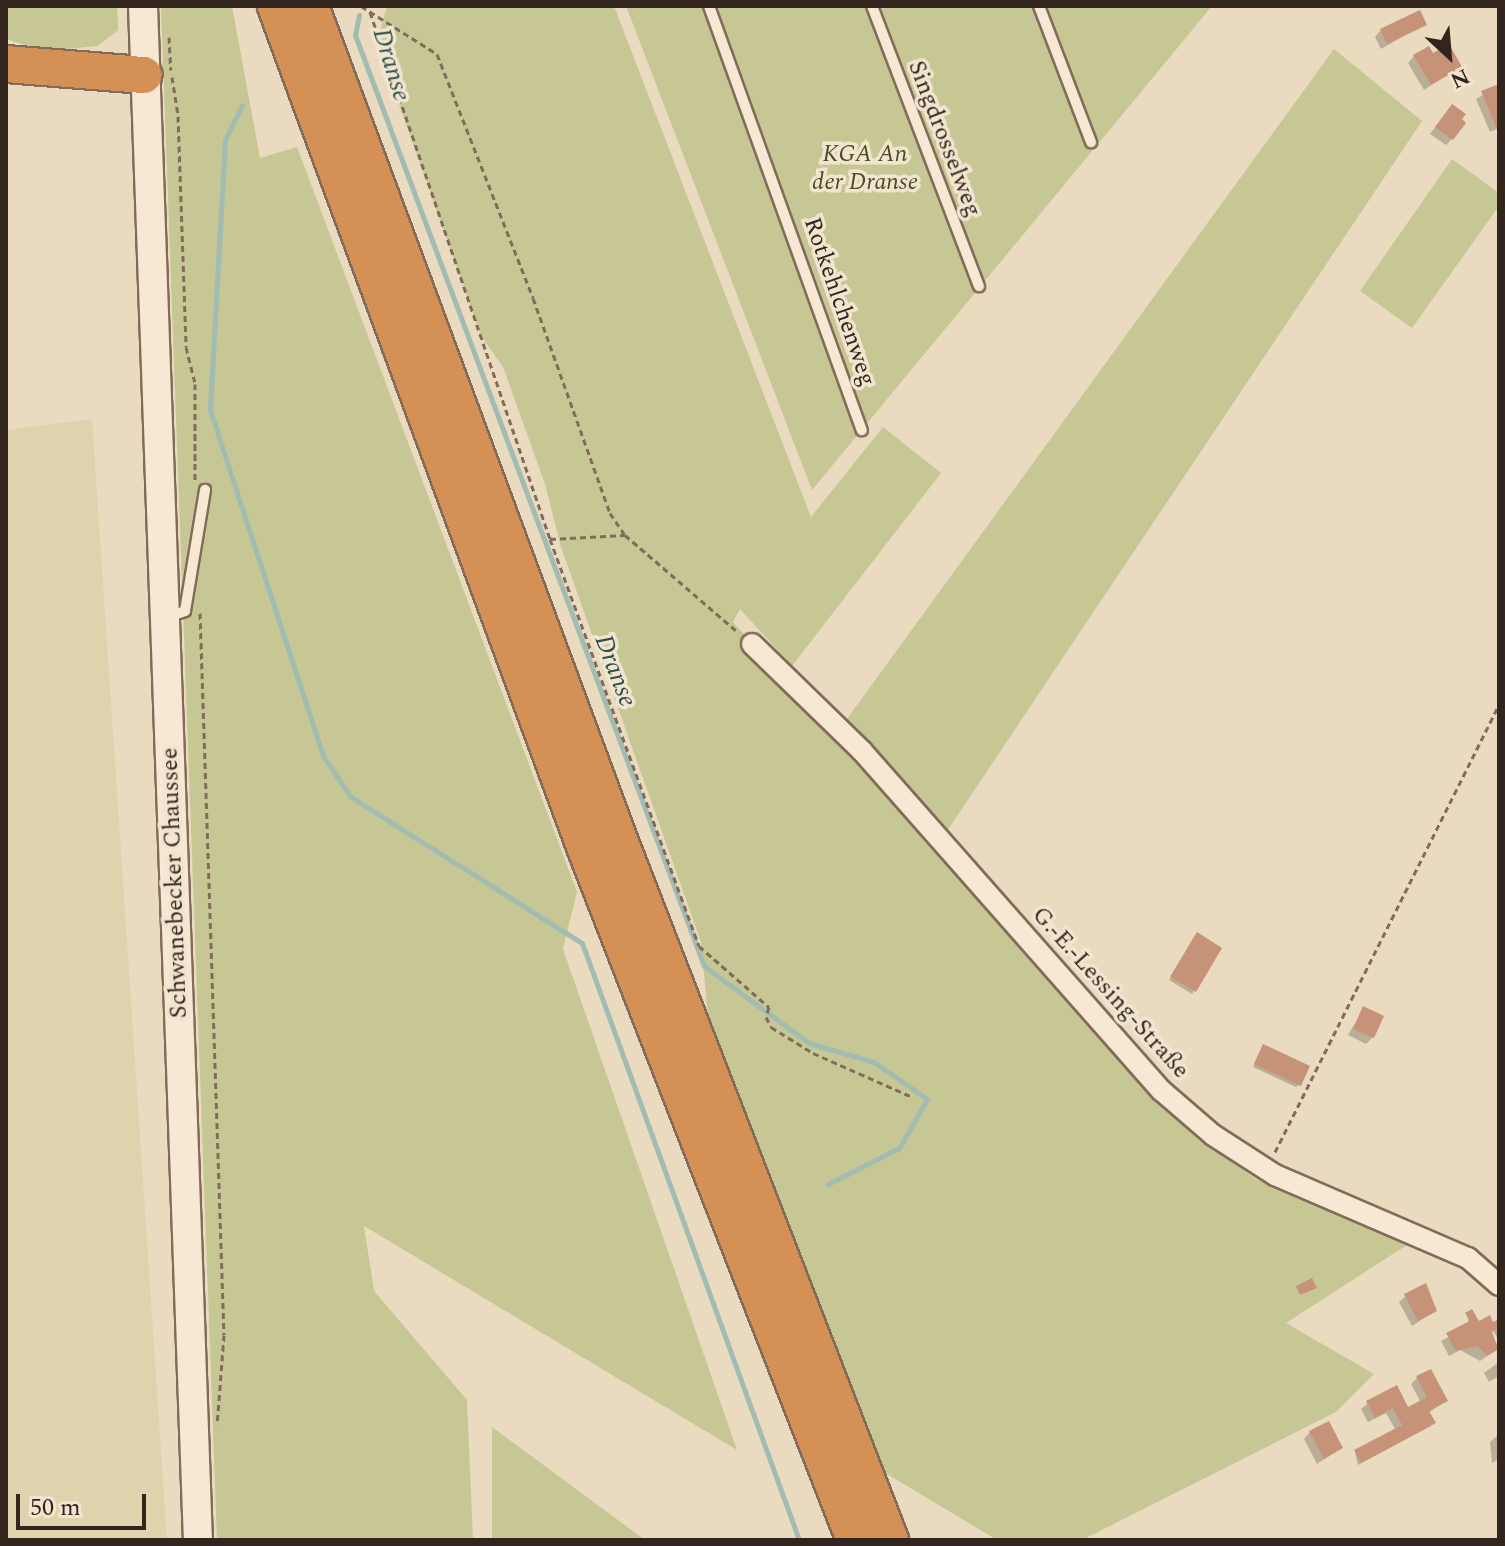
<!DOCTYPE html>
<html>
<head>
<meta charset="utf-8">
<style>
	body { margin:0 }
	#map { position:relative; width:1505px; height:1546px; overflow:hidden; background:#eadac0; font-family:Spectral,serif }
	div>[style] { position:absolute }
	.farmland>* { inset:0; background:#dfd3ae }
	.green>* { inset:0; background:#c6c795 }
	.shadow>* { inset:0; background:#0003 }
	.stream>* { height:5px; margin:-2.5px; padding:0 2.5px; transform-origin:2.5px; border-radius:2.5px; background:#a2bcb2 }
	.building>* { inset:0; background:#c69278 }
	.path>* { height:3px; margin-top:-1.5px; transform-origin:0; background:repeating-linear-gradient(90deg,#826b59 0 6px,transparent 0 10px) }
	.roads { filter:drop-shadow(2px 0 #826b59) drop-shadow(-2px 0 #826b59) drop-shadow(0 2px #826b59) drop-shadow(0 -2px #826b59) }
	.lane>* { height:10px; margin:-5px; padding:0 5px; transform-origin:5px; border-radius:5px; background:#f6e8d2 }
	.street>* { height:20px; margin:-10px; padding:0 10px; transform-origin:10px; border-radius:10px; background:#f6e8d2 }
	.secondary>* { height:28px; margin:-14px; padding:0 14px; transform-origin:14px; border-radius:14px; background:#f6e8d2 }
	.highway>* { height:36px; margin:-18px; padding:0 18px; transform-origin:18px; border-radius:18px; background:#d59155 }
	span { translate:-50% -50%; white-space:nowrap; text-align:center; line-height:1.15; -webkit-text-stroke:7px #f2e5cf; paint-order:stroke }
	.street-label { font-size:24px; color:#32251d }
	.park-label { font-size:24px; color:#474d25; font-style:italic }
	.water-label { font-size:26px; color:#2d514c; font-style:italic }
	.frame { position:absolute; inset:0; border:8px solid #32251d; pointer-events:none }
	.north { position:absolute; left:1409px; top:16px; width:80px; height:80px; -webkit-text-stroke:6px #f2e5cf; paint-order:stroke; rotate:154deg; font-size:22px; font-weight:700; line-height:32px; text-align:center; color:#32251d }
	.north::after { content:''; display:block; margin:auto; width:28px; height:36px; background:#32251d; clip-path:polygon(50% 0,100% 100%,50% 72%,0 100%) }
	.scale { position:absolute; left:16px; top:1494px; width:130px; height:36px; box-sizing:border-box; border:4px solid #32251d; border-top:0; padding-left:10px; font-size:24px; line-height:28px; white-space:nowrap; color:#32251d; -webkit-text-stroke:6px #f2e5cf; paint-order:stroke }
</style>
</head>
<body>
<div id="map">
	<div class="farmland">
		<i style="clip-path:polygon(92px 419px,167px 1540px,6px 1540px,6px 430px)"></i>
	</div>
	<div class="green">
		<i style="clip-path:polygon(6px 6px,117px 6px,118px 30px,98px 46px,44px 51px,6px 39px)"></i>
		<i style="clip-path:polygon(161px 6px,232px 6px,260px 158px,297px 147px,577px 892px,563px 949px,737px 1450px,364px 1226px,374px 1291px,467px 1400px,473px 1540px,217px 1540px)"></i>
		<i style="clip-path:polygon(387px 6px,614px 6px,811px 517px,883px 427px,941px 473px,792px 666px,740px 609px,733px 622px,1190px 1130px,1254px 1178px,1410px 1243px,1286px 1323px,1374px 1374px,1336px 1412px,1082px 1540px,997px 1540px,882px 1471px,708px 1017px,701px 942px,561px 547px,545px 484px,503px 367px,481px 336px,377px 42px)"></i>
		<i style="clip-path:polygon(626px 6px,1212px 6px,812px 490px)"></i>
		<i style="clip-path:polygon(1334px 49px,1422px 121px,945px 834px,844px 723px)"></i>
		<i style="clip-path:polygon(1452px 159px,1499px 193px,1499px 206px,1412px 328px,1360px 291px)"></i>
		<i style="clip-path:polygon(492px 1427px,645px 1540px,492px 1540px)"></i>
	</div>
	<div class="shadow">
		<i style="clip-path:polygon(1425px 24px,1381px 49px,1375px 37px,1381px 30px)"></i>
		<i style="clip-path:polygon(1414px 56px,1432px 56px,1460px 66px,1424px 90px,1408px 63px)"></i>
		<i style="clip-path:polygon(1499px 86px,1499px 128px,1490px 132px,1476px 99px)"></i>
		<i style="clip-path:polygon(1446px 113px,1452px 139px,1446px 145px,1430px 134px)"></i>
		<i style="clip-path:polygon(1194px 937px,1220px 948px,1192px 994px,1169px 980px)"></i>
		<i style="clip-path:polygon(1364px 1008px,1373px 1037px,1366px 1044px,1348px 1035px)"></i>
		<i style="clip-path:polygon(1261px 1049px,1299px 1085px,1296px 1087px,1253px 1067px)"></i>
		<i style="clip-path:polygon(1406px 1296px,1435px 1311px,1412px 1326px,1399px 1302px)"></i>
		<i style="clip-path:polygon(1467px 1314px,1491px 1327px,1499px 1321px,1499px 1340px,1492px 1330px,1497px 1349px,1480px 1361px,1460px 1350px,1449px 1356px,1441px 1341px,1469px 1326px)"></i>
		<i style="clip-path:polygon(1499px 1362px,1499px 1376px,1489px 1382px,1484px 1373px)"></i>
		<i style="clip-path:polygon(1418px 1377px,1445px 1401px,1427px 1414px,1431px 1426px,1358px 1465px,1355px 1452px,1396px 1431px,1386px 1413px,1368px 1422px,1361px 1409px,1368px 1403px,1407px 1410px,1421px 1403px,1411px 1384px)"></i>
		<i style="clip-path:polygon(1310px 1432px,1341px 1448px,1317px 1464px,1304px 1439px)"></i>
		<i style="clip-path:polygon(1499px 1434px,1499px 1459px,1492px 1463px,1490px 1442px)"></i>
	</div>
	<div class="stream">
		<i style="left:359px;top:15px;width:20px;rotate:101deg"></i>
		<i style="left:355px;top:35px;width:994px;rotate:69.45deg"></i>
		<i style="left:704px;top:966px;width:130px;rotate:36.3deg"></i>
		<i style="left:809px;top:1043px;width:68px;rotate:16.3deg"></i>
		<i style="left:874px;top:1062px;width:65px;rotate:34.9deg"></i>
		<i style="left:927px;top:1099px;width:56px;rotate:119.7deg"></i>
		<i style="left:899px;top:1148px;width:80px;rotate:153.1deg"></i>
		<i style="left:242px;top:105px;width:39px;rotate:116deg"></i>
		<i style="left:225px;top:140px;width:270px;rotate:93.2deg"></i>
		<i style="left:210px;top:410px;width:364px;rotate:71.9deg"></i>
		<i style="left:323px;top:756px;width:50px;rotate:55.7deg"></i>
		<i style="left:351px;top:797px;width:273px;rotate:32.3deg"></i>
		<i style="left:582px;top:943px;width:635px;rotate:70.02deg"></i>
	</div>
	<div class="building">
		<i style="clip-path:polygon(1420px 10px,1427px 25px,1387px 44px,1380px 29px)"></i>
		<i style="clip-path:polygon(1449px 44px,1462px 67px,1431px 85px,1413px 55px,1429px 46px,1433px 53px)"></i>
		<i style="clip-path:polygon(1499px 84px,1499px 126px,1496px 127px,1481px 91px)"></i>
		<i style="clip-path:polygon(1452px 104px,1466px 114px,1462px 119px,1466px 123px,1453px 140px,1435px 127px)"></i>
		<i style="clip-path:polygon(1197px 932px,1222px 948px,1196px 992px,1170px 977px)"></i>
		<i style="clip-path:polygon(1363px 1006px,1384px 1016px,1374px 1038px,1353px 1029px)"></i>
		<i style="clip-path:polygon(1263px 1044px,1310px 1066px,1301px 1086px,1254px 1064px)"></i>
		<i style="clip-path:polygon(1312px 1278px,1317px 1288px,1300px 1295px,1296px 1286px)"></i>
		<i style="clip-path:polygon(1426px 1283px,1437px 1311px,1418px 1321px,1404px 1294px)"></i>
		<i style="clip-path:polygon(1472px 1309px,1479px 1321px,1490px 1315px,1493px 1322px,1499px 1319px,1499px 1328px,1491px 1332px,1499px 1349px,1487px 1356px,1478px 1346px,1456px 1351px,1446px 1333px,1470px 1321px,1465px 1313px)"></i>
		<i style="clip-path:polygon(1431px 1369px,1448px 1401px,1429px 1411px,1436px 1423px,1361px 1463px,1354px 1450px,1402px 1425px,1393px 1408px,1375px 1418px,1366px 1401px,1397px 1385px,1408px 1407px,1427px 1397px,1416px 1376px)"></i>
		<i style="clip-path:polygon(1329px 1421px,1343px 1448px,1324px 1459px,1309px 1431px)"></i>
	</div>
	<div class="path">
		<i style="left:361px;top:6px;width:90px;rotate:32.3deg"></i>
		<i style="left:437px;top:54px;width:262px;rotate:68.5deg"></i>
		<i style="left:533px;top:298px;width:228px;rotate:70.3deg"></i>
		<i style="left:610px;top:513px;width:27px;rotate:56deg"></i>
		<i style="left:625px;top:535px;width:150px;rotate:40.7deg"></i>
		<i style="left:370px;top:12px;width:557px;rotate:71.14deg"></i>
		<i style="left:550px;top:539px;width:433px;rotate:69.9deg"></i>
		<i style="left:699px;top:946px;width:93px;rotate:41.1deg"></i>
		<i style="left:769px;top:1007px;width:10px;rotate:107deg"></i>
		<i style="left:766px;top:1017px;width:11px;rotate:63deg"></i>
		<i style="left:771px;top:1027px;width:49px;rotate:31.8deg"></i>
		<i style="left:813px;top:1053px;width:106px;rotate:23.9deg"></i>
		<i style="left:169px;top:37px;width:33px;rotate:87deg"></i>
		<i style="left:172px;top:77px;width:39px;rotate:81deg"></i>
		<i style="left:178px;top:116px;width:231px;rotate:88deg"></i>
		<i style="left:186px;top:347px;width:38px;rotate:76deg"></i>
		<i style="left:195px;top:384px;width:96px;rotate:90deg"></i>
		<i style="left:550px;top:539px;width:75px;rotate:-3.1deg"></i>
		<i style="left:200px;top:613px;width:722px;rotate:88.1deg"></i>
		<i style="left:224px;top:1335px;width:90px;rotate:94.4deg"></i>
		<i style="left:1275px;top:1152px;width:500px;rotate:-63.4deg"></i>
	</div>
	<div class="roads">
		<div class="lane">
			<i style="left:709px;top:6px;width:451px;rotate:70.2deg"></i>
			<i style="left:872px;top:6px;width:300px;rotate:69.1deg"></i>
			<i style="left:1039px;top:6px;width:146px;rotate:69.1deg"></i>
			<i style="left:168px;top:617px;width:18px;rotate:-19deg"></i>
			<i style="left:185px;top:611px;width:123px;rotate:-80.6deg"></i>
		</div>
		<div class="street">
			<i style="left:752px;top:644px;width:153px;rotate:44.2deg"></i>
			<i style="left:862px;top:751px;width:453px;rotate:48.6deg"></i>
			<i style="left:1162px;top:1091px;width:67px;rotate:40.8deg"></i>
			<i style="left:1213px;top:1135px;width:74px;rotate:32.8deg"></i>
			<i style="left:1275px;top:1175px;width:210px;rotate:23.3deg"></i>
			<i style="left:1468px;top:1258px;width:41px;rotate:41.1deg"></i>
		</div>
		<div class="secondary">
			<i style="left:143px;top:6px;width:1535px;rotate:87.95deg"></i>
		</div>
		<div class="highway">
			<i style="left:276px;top:6px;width:898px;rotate:69.81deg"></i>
			<i style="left:586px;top:849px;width:742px;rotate:68.73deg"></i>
			<i style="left:310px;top:6px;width:889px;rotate:69.67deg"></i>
			<i style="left:619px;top:840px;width:751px;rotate:68.84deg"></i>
			<i style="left:6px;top:64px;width:138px;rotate:4.6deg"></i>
		</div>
	</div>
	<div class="street-label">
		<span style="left:944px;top:139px;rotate:69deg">Singdrosselweg</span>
		<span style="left:839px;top:302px;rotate:71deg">Rotkehlchenweg</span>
		<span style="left:175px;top:883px;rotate:-92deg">Schwanebecker Chaussee</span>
		<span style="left:1110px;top:993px;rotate:48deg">G.-E.-Lessing-Straße</span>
	</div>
	<div class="park-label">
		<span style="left:865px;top:169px">KGA An<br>der Dranse</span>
	</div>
	<div class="water-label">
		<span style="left:391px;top:65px;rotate:73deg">Dranse</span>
		<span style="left:615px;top:671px;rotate:69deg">Dranse</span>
	</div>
	<div class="frame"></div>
	<div class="north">N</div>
	<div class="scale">50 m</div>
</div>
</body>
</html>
